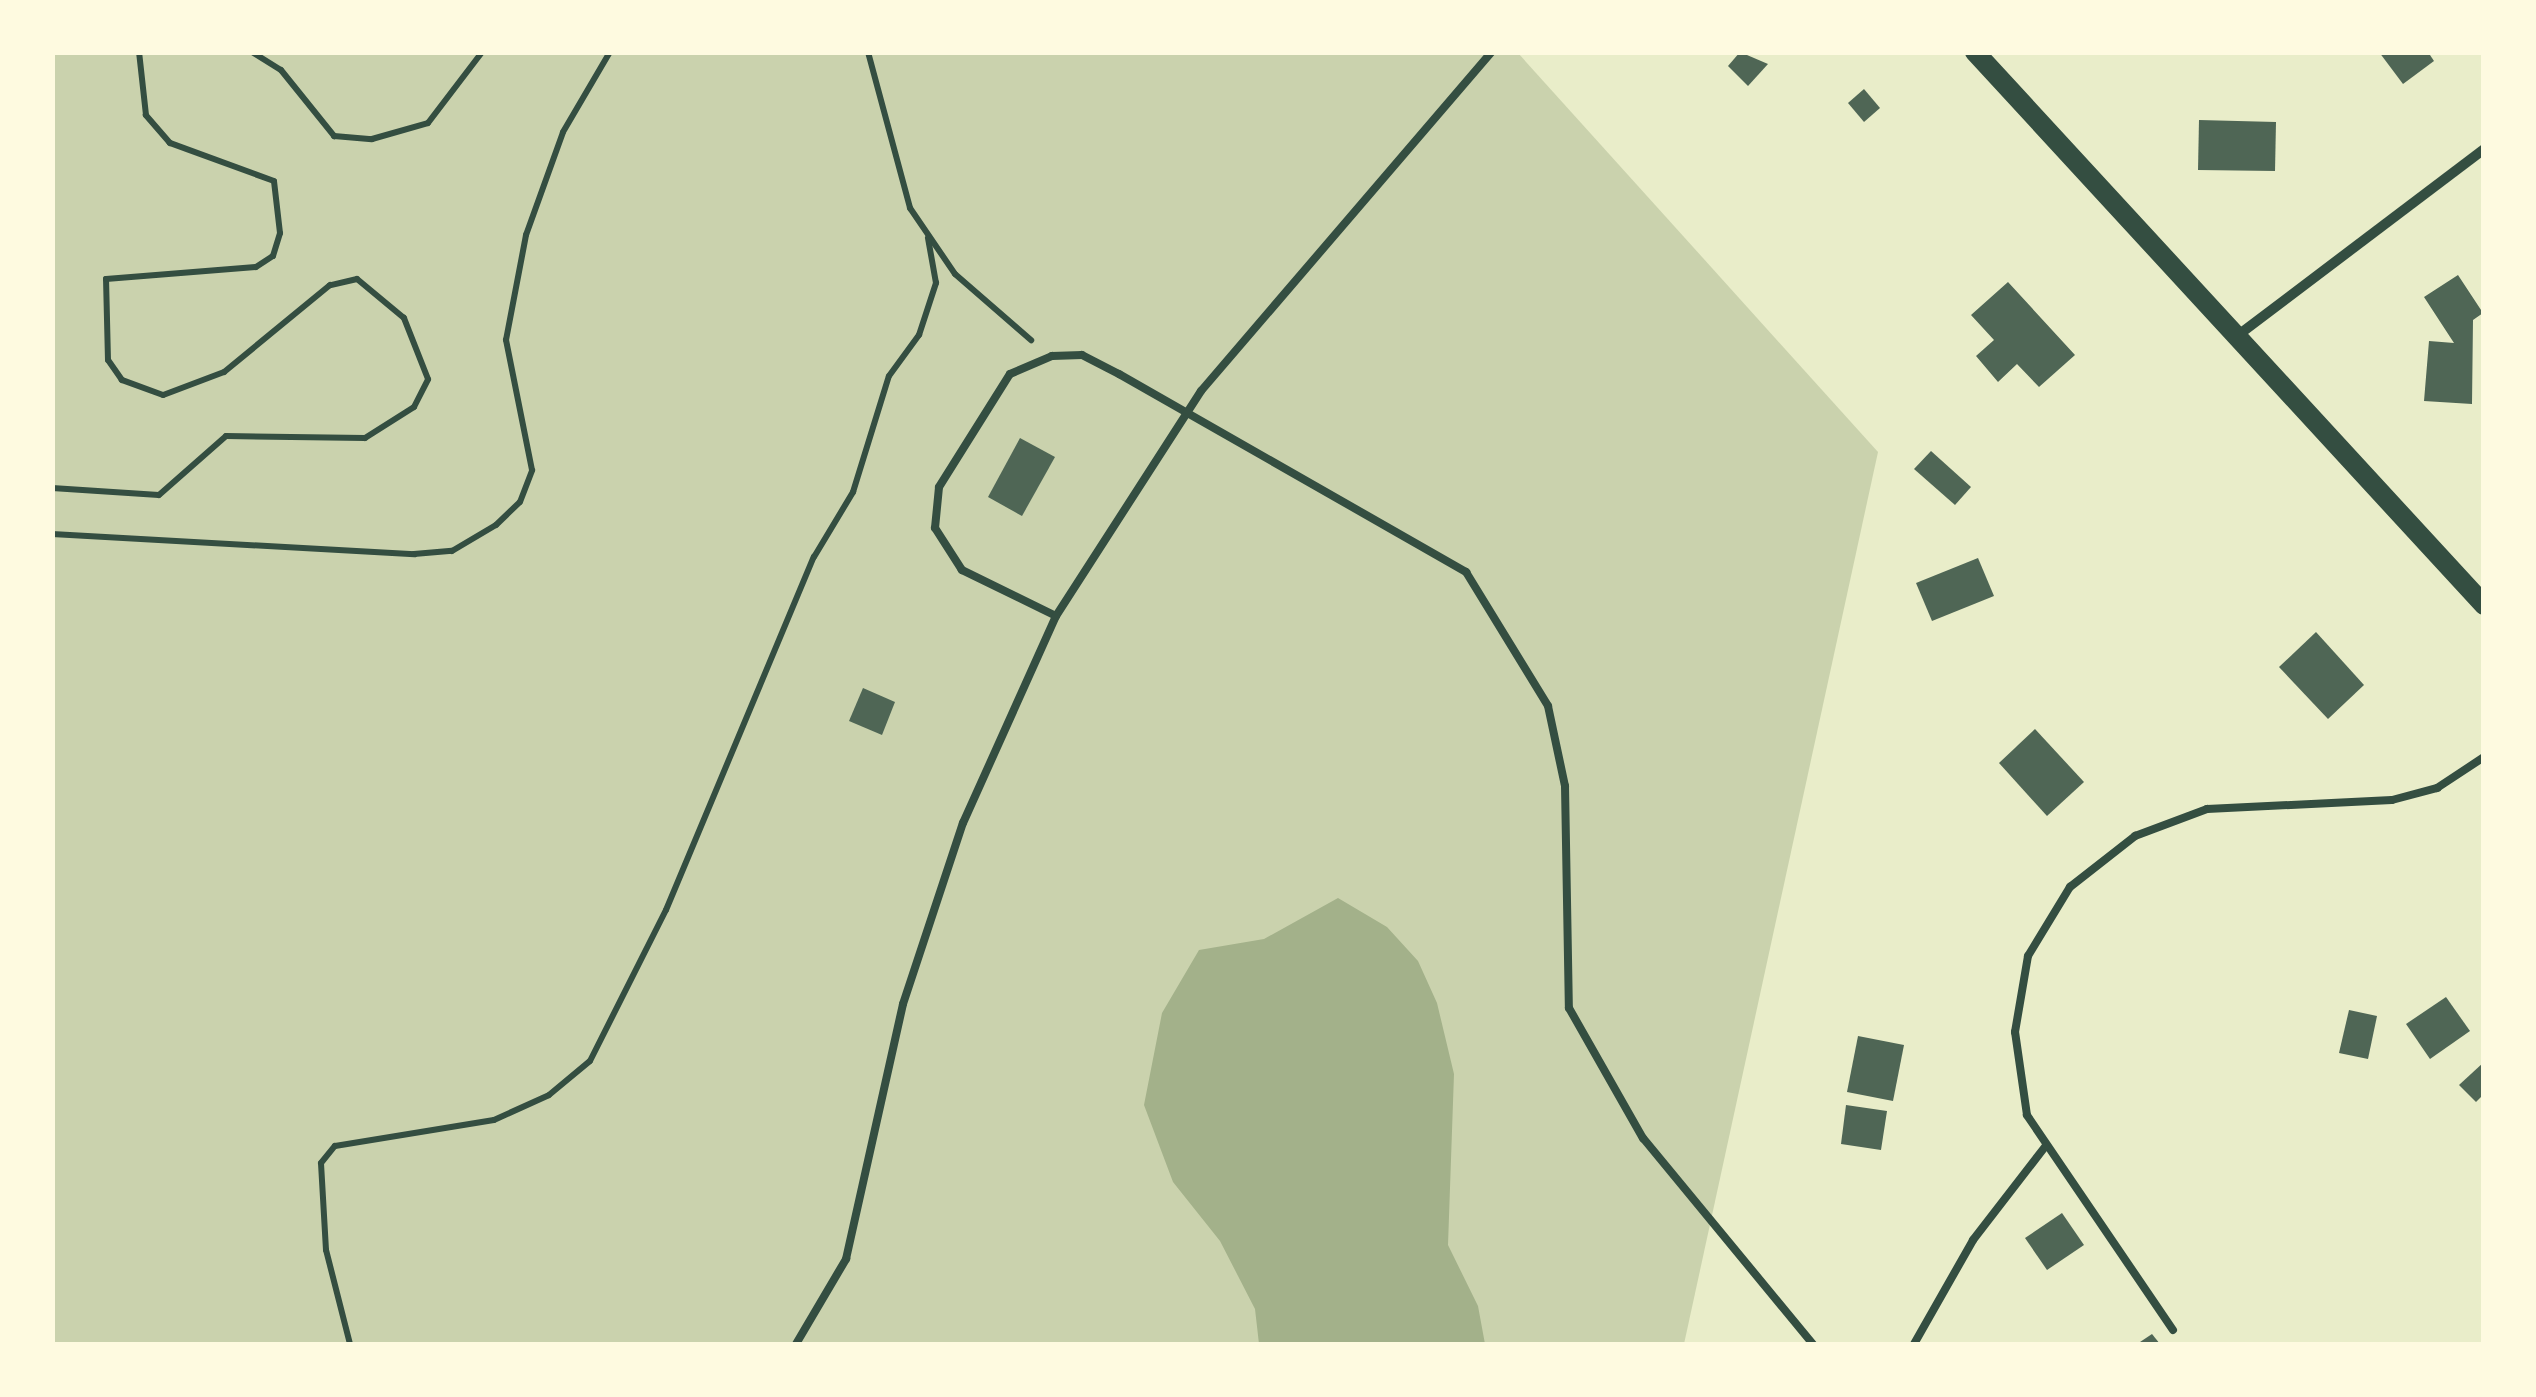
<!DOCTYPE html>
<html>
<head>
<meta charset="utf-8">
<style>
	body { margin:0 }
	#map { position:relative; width:2536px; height:1397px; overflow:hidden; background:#e9edc9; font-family:Barlow,sans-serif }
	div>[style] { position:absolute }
	.green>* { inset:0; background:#cad2ad }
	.water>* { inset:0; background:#a3b18a }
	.building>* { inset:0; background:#4f6655 }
	.path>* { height:6px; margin:-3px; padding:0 3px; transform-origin:3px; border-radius:3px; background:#344e41 }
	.service>* { height:8px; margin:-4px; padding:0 4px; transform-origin:4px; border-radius:4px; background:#344e41 }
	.minor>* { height:10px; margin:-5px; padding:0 5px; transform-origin:5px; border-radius:5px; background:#344e41 }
	.secondary>* { height:20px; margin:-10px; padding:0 10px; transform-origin:10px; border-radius:10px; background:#344e41 }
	span { translate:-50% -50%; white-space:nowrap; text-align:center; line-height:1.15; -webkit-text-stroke:10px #fefae0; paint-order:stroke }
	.frame { position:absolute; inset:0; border:55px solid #fefae0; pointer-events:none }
</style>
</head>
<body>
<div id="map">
	<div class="green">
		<i style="clip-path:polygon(52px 53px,1518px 53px,1878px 452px,1684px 1344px,53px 1344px)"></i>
	</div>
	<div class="water">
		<i style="clip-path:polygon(1338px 898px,1387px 927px,1418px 961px,1437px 1003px,1454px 1074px,1448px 1245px,1478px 1306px,1485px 1344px,1259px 1344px,1255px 1309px,1220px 1241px,1173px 1182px,1144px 1105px,1162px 1013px,1199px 950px,1264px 939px)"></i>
	</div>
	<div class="building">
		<i style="clip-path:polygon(1740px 52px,1768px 64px,1748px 86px,1728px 66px)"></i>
		<i style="clip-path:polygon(2379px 52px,2428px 52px,2434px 61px,2403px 84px)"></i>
		<i style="clip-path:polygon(1864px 89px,1880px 108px,1864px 122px,1848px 103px)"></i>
		<i style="clip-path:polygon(2199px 120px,2276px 122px,2275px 171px,2198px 170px)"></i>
		<i style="clip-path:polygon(2458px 275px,2483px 313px,2473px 320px,2472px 404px,2424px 401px,2429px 341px,2454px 343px,2424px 297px)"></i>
		<i style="clip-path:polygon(2008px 282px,2075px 355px,2039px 387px,2017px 364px,1998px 382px,1976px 356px,1994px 340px,1971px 315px)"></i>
		<i style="clip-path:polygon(1020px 438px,1055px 457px,1022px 516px,988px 497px)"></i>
		<i style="clip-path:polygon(1931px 451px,1971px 487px,1955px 505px,1914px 469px)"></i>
		<i style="clip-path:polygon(1978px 558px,1994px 596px,1932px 621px,1916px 583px)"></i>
		<i style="clip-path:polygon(2316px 632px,2364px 685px,2328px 719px,2279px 667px)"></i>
		<i style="clip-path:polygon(863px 688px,895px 702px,882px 735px,849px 721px)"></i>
		<i style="clip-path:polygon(2035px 729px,2084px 782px,2047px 816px,1999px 763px)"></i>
		<i style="clip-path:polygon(2446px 997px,2470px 1031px,2430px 1059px,2406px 1024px)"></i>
		<i style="clip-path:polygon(2349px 1010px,2377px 1016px,2368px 1059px,2339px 1053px)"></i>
		<i style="clip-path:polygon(1858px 1036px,1904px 1045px,1893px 1101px,1847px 1092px)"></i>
		<i style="clip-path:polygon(2484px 1062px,2484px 1094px,2476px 1102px,2459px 1085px)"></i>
		<i style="clip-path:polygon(1846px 1105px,1887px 1111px,1881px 1150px,1841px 1144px)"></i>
		<i style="clip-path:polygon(2062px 1213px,2084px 1245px,2047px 1270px,2025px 1238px)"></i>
		<i style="clip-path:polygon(2152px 1334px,2160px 1344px,2137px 1344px)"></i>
	</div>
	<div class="path">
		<i style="left:252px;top:52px;width:34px;rotate:32deg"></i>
		<i style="left:281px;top:70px;width:85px;rotate:51.2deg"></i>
		<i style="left:334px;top:136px;width:38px;rotate:5deg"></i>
		<i style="left:372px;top:139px;width:58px;rotate:-15.9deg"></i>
		<i style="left:428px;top:123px;width:89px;rotate:-52.7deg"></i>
		<i style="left:868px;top:52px;width:162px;rotate:74.9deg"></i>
		<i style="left:910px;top:208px;width:80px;rotate:55.7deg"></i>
		<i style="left:955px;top:274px;width:101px;rotate:41deg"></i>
		<i style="left:52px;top:488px;width:107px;rotate:3.7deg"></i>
		<i style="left:159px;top:495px;width:89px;rotate:-41.4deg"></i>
		<i style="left:226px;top:436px;width:139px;rotate:0.8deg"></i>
		<i style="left:365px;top:438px;width:58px;rotate:-32.3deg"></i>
		<i style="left:414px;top:407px;width:31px;rotate:-63deg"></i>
		<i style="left:428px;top:379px;width:66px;rotate:-111.5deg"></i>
		<i style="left:404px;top:318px;width:61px;rotate:-140.3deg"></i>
		<i style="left:357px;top:279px;width:28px;rotate:167deg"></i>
		<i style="left:330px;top:285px;width:137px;rotate:140.6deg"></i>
		<i style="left:224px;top:372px;width:65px;rotate:159.3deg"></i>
		<i style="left:163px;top:395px;width:44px;rotate:-159.9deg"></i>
		<i style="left:122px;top:380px;width:24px;rotate:-125deg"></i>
		<i style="left:108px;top:360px;width:81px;rotate:-91.4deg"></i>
		<i style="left:106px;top:279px;width:150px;rotate:-4.6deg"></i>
		<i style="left:256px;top:267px;width:20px;rotate:-33deg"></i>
		<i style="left:273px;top:256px;width:24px;rotate:-73deg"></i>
		<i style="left:280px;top:233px;width:52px;rotate:-96.6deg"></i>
		<i style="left:274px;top:181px;width:111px;rotate:-159.9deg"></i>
		<i style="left:170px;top:143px;width:37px;rotate:-131deg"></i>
		<i style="left:146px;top:115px;width:63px;rotate:-96.3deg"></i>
		<i style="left:52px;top:534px;width:363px;rotate:3.2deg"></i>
		<i style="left:414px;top:554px;width:38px;rotate:-5deg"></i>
		<i style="left:452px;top:551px;width:51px;rotate:-30.6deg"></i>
		<i style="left:496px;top:525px;width:33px;rotate:-44deg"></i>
		<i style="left:520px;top:502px;width:34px;rotate:-69deg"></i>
		<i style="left:532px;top:470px;width:133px;rotate:-101.3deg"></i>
		<i style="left:506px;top:340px;width:107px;rotate:-79.2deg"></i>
		<i style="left:526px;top:235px;width:109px;rotate:-70.2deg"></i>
		<i style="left:563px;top:132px;width:93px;rotate:-59.6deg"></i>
		<i style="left:350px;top:1344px;width:97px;rotate:-104.3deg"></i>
		<i style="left:326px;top:1250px;width:87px;rotate:-93.3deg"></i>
		<i style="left:321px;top:1163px;width:22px;rotate:-51deg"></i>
		<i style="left:335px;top:1146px;width:161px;rotate:-9.3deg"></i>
		<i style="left:494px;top:1120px;width:60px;rotate:-24.4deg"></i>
		<i style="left:549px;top:1095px;width:53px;rotate:-39.7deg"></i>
		<i style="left:590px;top:1061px;width:169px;rotate:-63.3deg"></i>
		<i style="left:666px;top:910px;width:383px;rotate:-67.3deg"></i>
		<i style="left:814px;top:557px;width:76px;rotate:-59deg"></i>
		<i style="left:853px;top:492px;width:121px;rotate:-72.8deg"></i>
		<i style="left:889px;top:376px;width:51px;rotate:-53.8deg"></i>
		<i style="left:919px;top:335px;width:55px;rotate:-71.9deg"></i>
		<i style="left:936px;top:283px;width:46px;rotate:-100.1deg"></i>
	</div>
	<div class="service">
		<i style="left:1056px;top:616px;width:105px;rotate:-153.9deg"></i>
		<i style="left:962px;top:570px;width:50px;rotate:-122.7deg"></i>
		<i style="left:935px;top:528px;width:41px;rotate:-84.4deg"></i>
		<i style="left:939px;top:487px;width:133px;rotate:-57.9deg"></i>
		<i style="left:1010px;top:374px;width:46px;rotate:-23.2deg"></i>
		<i style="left:1052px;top:356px;width:30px;rotate:-2deg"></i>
		<i style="left:1082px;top:355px;width:42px;rotate:27.2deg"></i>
		<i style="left:1119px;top:374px;width:400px;rotate:29.7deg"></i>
		<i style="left:1466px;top:572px;width:157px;rotate:58.5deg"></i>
		<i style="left:1548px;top:706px;width:82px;rotate:78deg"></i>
		<i style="left:1565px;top:786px;width:222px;rotate:89deg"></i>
		<i style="left:1569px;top:1008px;width:150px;rotate:60.4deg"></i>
		<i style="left:1643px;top:1138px;width:267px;rotate:50.5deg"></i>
		<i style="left:2173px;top:1330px;width:260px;rotate:-124.2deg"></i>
		<i style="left:2027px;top:1115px;width:84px;rotate:-98.2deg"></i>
		<i style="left:2015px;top:1032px;width:77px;rotate:-80.3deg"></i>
		<i style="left:2028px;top:956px;width:81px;rotate:-58.7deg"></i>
		<i style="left:2070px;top:887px;width:83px;rotate:-38.1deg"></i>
		<i style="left:2135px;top:836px;width:77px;rotate:-20.6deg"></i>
		<i style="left:2207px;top:809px;width:185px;rotate:-2.8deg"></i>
		<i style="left:2392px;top:800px;width:47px;rotate:-14.9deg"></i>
		<i style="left:2437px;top:788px;width:56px;rotate:-33.4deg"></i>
		<i style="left:796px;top:1344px;width:99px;rotate:-59.5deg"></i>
		<i style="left:846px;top:1259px;width:261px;rotate:-77.4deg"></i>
		<i style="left:903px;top:1004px;width:191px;rotate:-71.7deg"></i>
		<i style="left:963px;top:823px;width:227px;rotate:-65.8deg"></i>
		<i style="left:1056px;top:616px;width:268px;rotate:-57.2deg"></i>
		<i style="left:1201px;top:391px;width:447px;rotate:-49.4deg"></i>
		<i style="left:1914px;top:1344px;width:120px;rotate:-60.4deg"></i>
		<i style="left:1973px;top:1240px;width:118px;rotate:-52.3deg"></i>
	</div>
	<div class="minor">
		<i style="left:2237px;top:336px;width:310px;rotate:-37.1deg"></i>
	</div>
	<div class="secondary">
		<i style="left:1975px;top:52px;width:752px;rotate:47.37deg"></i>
	</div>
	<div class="frame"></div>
</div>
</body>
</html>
